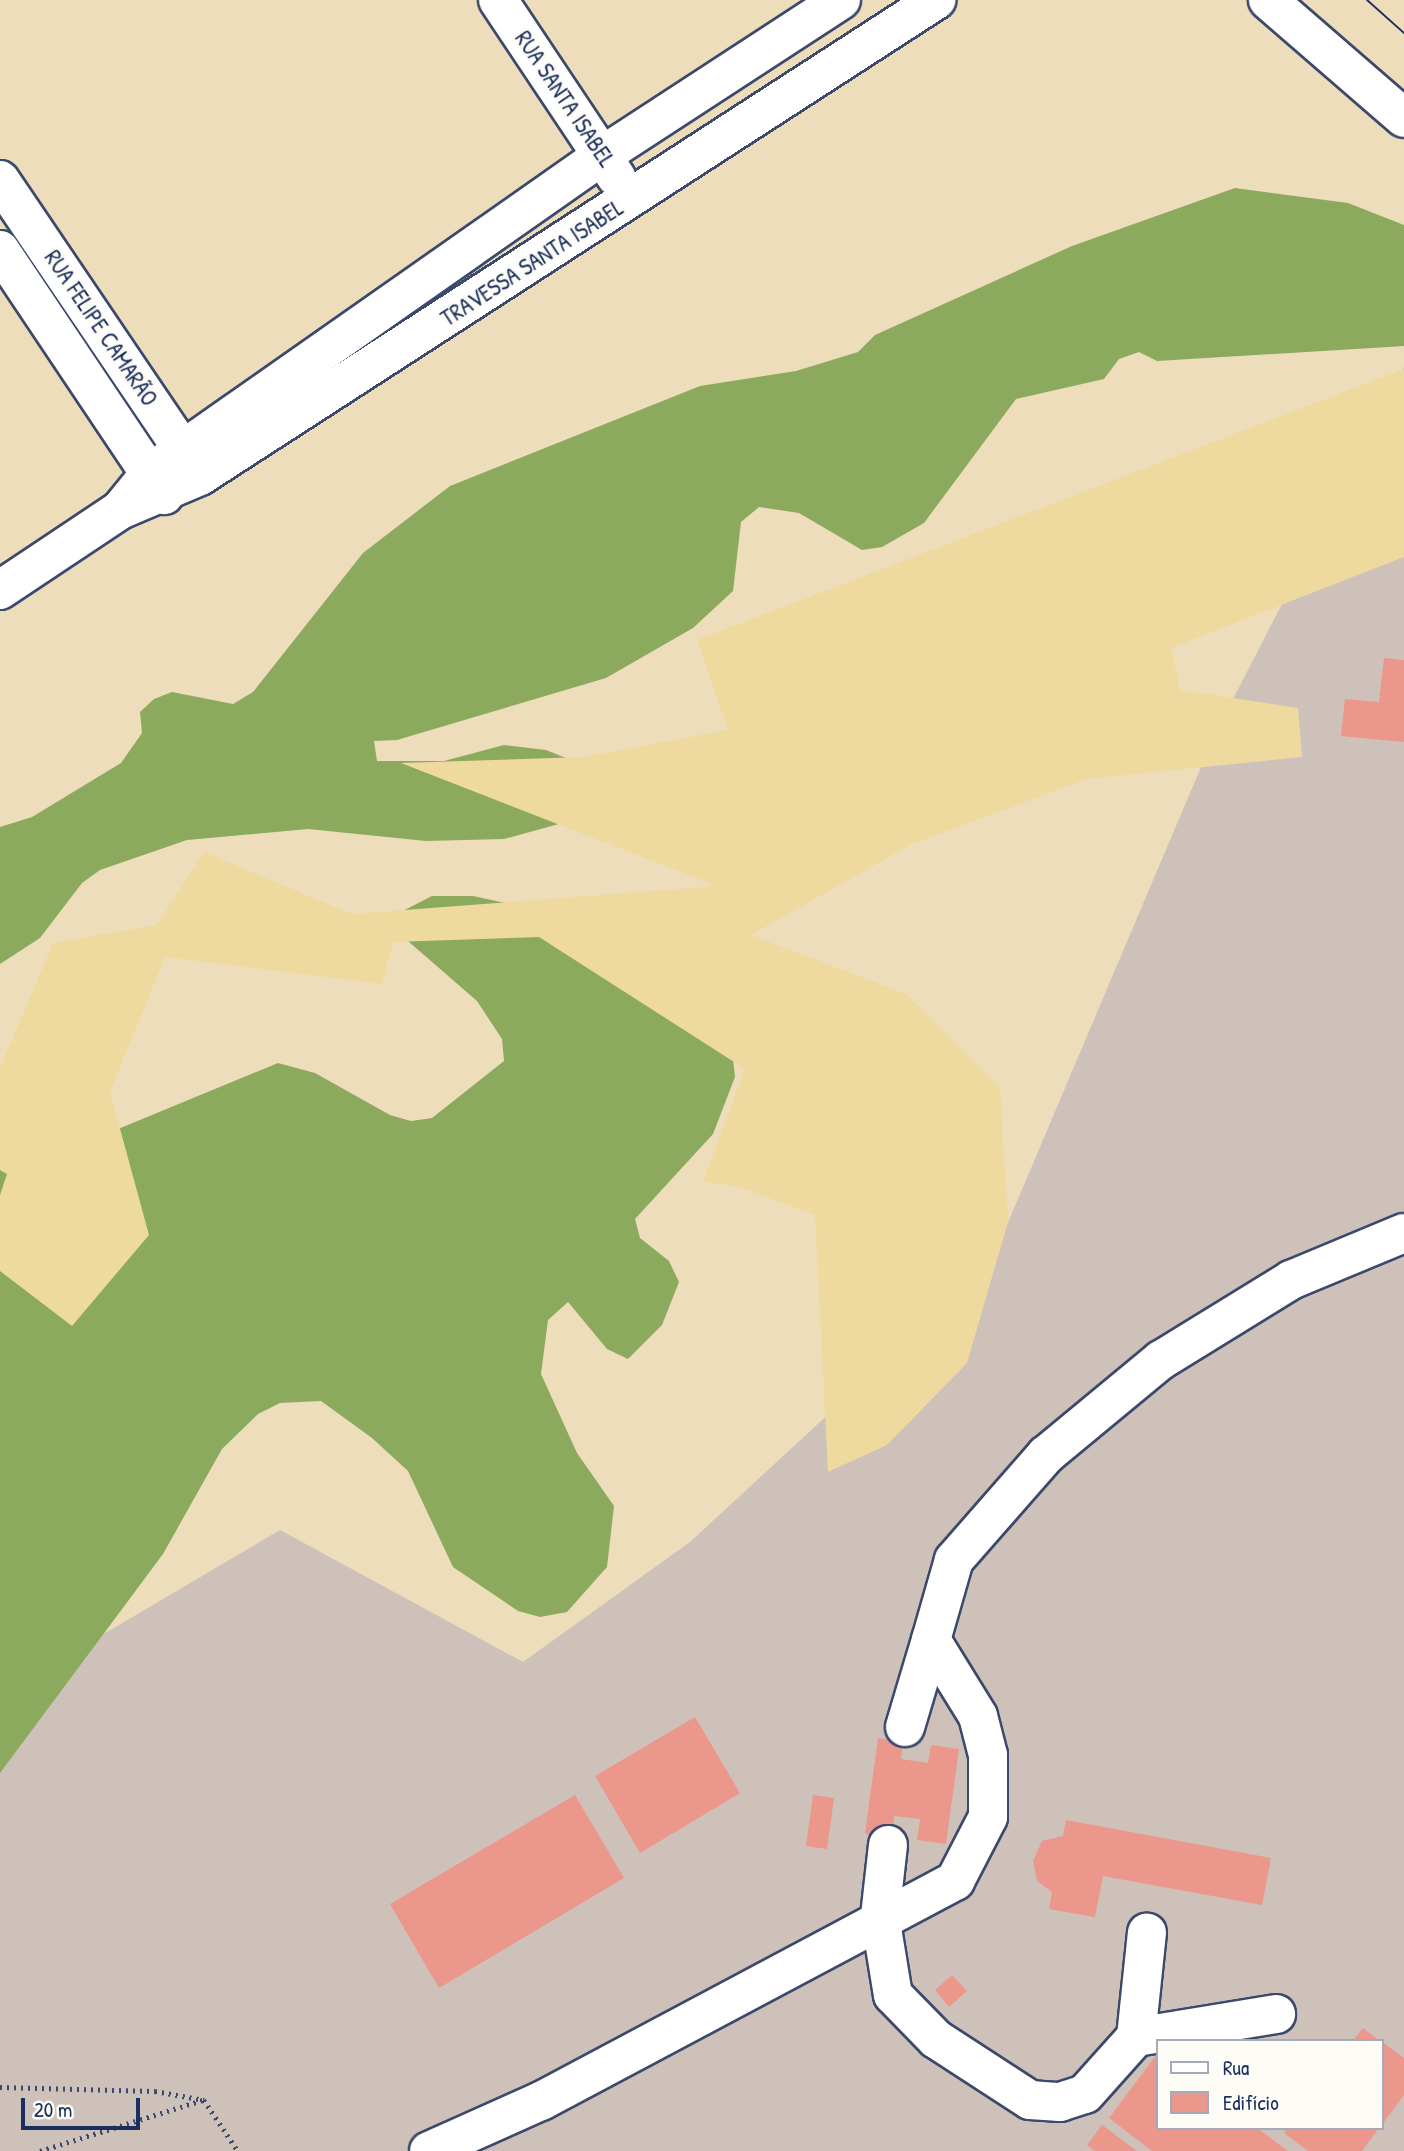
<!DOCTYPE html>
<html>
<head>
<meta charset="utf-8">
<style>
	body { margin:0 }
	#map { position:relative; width:1404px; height:2151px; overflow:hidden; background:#eeddba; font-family:"Patrick Hand",sans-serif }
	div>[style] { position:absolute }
	.industrial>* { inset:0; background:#cec1b9 }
	.forest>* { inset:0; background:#8caa5e }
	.sand>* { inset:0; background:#eeda9e }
	.building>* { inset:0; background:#eb978b }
	.path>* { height:4.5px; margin-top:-2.25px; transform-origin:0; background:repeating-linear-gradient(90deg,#3b496c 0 2px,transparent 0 7px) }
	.roads { filter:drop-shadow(2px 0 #3b496c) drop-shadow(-2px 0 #3b496c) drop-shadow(0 2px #3b496c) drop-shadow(0 -2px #3b496c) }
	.minor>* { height:38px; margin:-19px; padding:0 19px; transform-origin:19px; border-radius:19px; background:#fff }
	.tram>* { height:2px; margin:-1px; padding:0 1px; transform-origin:1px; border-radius:1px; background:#1b2f5e }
	span { translate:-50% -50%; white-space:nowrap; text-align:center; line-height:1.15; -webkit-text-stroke:6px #fdfcf7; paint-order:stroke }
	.street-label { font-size:23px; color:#1b2f5e }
	.legend { position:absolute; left:1156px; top:2039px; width:228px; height:91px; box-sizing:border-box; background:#fdfcf7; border:2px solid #a3aaba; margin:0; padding:9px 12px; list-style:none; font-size:21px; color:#1b2f5e }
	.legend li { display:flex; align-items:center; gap:14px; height:35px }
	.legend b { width:35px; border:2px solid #a3aaba }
	.scale { position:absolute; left:21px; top:2098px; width:119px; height:32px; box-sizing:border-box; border:4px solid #1b2f5e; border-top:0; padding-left:9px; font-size:21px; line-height:24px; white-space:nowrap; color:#1b2f5e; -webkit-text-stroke:5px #fdfcf7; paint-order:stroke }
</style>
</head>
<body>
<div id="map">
	<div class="industrial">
		<i style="clip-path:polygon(evenodd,1404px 367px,1404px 2151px,0 2151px,0 1695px,280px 1530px,523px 1662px,690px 1542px,990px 1265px,1215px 734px,1404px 367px,1157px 2041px,1381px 2041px,1381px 2128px,1157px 2128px,1157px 2041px)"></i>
	</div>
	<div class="forest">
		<i style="clip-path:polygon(1235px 188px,1348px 203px,1404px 225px,1404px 346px,1157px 361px,1139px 352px,1119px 359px,1104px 379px,1016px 399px,924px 523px,882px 547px,862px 550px,799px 513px,759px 507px,741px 522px,733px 591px,693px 628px,606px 678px,397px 740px,374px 741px,377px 761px,444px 761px,504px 745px,546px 750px,586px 766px,617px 808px,504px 839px,426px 841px,308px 829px,187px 840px,100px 870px,82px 883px,40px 938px,0 964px,0 827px,32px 817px,121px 763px,142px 733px,140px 712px,154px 699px,172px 692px,233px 704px,253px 692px,363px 553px,450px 486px,700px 386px,796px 371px,858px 352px,875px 335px,1072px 246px)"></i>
		<i style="clip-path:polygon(432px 896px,473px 896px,529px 908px,733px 1058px,735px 1077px,713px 1134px,635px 1219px,640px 1238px,669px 1261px,679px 1282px,662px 1325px,628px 1359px,607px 1349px,568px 1302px,548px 1320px,541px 1374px,577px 1453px,614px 1506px,607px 1567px,567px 1612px,540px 1617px,518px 1611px,453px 1567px,408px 1471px,372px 1438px,321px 1401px,280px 1403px,258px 1414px,222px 1449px,163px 1554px,0 1773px,0 1100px,106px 1134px,278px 1063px,315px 1073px,390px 1115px,411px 1121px,432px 1118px,504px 1061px,502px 1039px,477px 1001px,401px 935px,391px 917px)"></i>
	</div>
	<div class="sand">
		<i style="clip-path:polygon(1404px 369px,1404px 557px,1171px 648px,1180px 690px,1298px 708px,1302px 757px,1086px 779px,912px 844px,751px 935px,906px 994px,1000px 1087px,1008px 1222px,967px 1363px,887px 1445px,828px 1472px,815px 1215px,737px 1186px,703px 1182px,745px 1069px,539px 937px,393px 942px,382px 984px,165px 957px,110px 1092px,149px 1235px,72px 1326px,0 1271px,0 1195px,7px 1174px,0 1170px,0 1068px,53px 943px,157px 925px,204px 852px,352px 914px,717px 886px,401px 763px,583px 757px,728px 730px,697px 640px)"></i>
	</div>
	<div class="building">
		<i style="clip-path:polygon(1384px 658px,1404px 660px,1404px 742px,1341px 736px,1345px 699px,1379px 702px)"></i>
		<i style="clip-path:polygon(695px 1717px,740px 1793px,640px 1853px,595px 1776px)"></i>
		<i style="clip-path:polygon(878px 1738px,903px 1742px,901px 1759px,928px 1763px,931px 1745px,959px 1749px,946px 1844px,917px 1840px,920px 1819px,894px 1816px,892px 1837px,865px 1834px)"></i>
		<i style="clip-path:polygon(575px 1795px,624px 1878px,439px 1988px,390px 1904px)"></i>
		<i style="clip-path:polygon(813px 1795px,834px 1798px,827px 1849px,806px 1846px)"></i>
		<i style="clip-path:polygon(1066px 1820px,1271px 1858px,1262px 1905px,1103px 1876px,1095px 1917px,1049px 1909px,1052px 1892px,1037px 1881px,1033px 1861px,1042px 1841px,1063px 1836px)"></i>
		<i style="clip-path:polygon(952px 1975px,967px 1991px,949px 2007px,935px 1990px)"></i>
		<i style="clip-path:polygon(1363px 2028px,1380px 2041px,1353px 2041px)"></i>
		<i style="clip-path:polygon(1381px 2041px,1404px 2058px,1404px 2095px,1381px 2126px)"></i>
		<i style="clip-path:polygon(1157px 2054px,1157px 2128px,1257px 2128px,1288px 2151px,1152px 2151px,1109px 2118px)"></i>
		<i style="clip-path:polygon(1102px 2125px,1137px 2151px,1095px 2151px,1087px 2145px)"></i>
		<i style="clip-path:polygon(1287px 2128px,1379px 2128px,1362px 2151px,1308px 2151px,1284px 2133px)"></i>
	</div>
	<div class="path">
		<i style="left:0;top:2087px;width:155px;rotate:1.5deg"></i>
		<i style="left:155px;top:2091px;width:50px;rotate:10.4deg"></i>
		<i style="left:204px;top:2100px;width:61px;rotate:56.3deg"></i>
		<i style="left:40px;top:2151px;width:171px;rotate:-17.4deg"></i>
	</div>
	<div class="roads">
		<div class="minor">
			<i style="left:498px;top:0;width:213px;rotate:56.3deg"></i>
			<i style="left:1268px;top:0;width:180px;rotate:40.9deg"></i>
			<i style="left:0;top:180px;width:355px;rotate:55.9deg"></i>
			<i style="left:0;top:250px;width:295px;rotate:56.2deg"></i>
			<i style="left:120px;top:510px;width:49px;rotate:-50.8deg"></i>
			<i style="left:151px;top:472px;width:552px;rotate:-35.04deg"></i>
			<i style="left:603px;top:155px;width:284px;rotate:-33.1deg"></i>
			<i style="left:0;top:590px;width:144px;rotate:-33.7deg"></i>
			<i style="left:120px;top:510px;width:87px;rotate:-23deg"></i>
			<i style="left:200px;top:476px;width:877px;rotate:-32.89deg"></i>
			<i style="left:905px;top:1727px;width:91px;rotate:-73.4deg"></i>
			<i style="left:888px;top:1845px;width:71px;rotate:96.4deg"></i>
			<i style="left:880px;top:1916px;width:80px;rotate:80.7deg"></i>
			<i style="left:893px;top:1995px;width:62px;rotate:45.7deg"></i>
			<i style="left:936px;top:2039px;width:112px;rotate:33deg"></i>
			<i style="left:1030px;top:2100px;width:30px;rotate:4deg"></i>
			<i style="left:1060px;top:2102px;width:26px;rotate:-18deg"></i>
			<i style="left:1085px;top:2094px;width:76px;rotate:-48.2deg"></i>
			<i style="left:1136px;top:2037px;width:105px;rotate:-84deg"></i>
			<i style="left:1136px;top:2037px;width:142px;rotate:-9.3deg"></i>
			<i style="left:429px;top:2151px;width:123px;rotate:-24.1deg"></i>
			<i style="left:541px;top:2101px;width:469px;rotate:-28deg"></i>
			<i style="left:955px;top:1881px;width:72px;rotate:-62.7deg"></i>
			<i style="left:988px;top:1817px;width:62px;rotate:-90deg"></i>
			<i style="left:988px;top:1755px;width:40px;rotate:-104.4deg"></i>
			<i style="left:978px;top:1716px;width:89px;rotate:-121.7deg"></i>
			<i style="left:931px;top:1640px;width:83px;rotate:-74deg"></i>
			<i style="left:954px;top:1560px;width:140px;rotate:-48.8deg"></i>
			<i style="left:1046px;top:1455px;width:149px;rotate:-39.6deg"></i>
			<i style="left:1161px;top:1360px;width:153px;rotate:-31.6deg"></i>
			<i style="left:1291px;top:1280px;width:122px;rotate:-22.6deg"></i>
		</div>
	</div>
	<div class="tram">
		<i style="left:1367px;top:0;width:50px;rotate:41.7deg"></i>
	</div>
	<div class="street-label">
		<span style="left:565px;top:99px;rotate:56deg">RUA SANTA ISABEL</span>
		<span style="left:532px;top:263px;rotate:-33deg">TRAVESSA SANTA ISABEL</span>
		<span style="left:101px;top:328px;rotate:56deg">RUA FELIPE CAMARÃO</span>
	</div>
	<ul class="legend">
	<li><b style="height:9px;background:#fff"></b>Rua</li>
	<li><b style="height:19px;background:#eb978b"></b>Edifício</li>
	</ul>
	<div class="scale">20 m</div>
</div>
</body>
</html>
